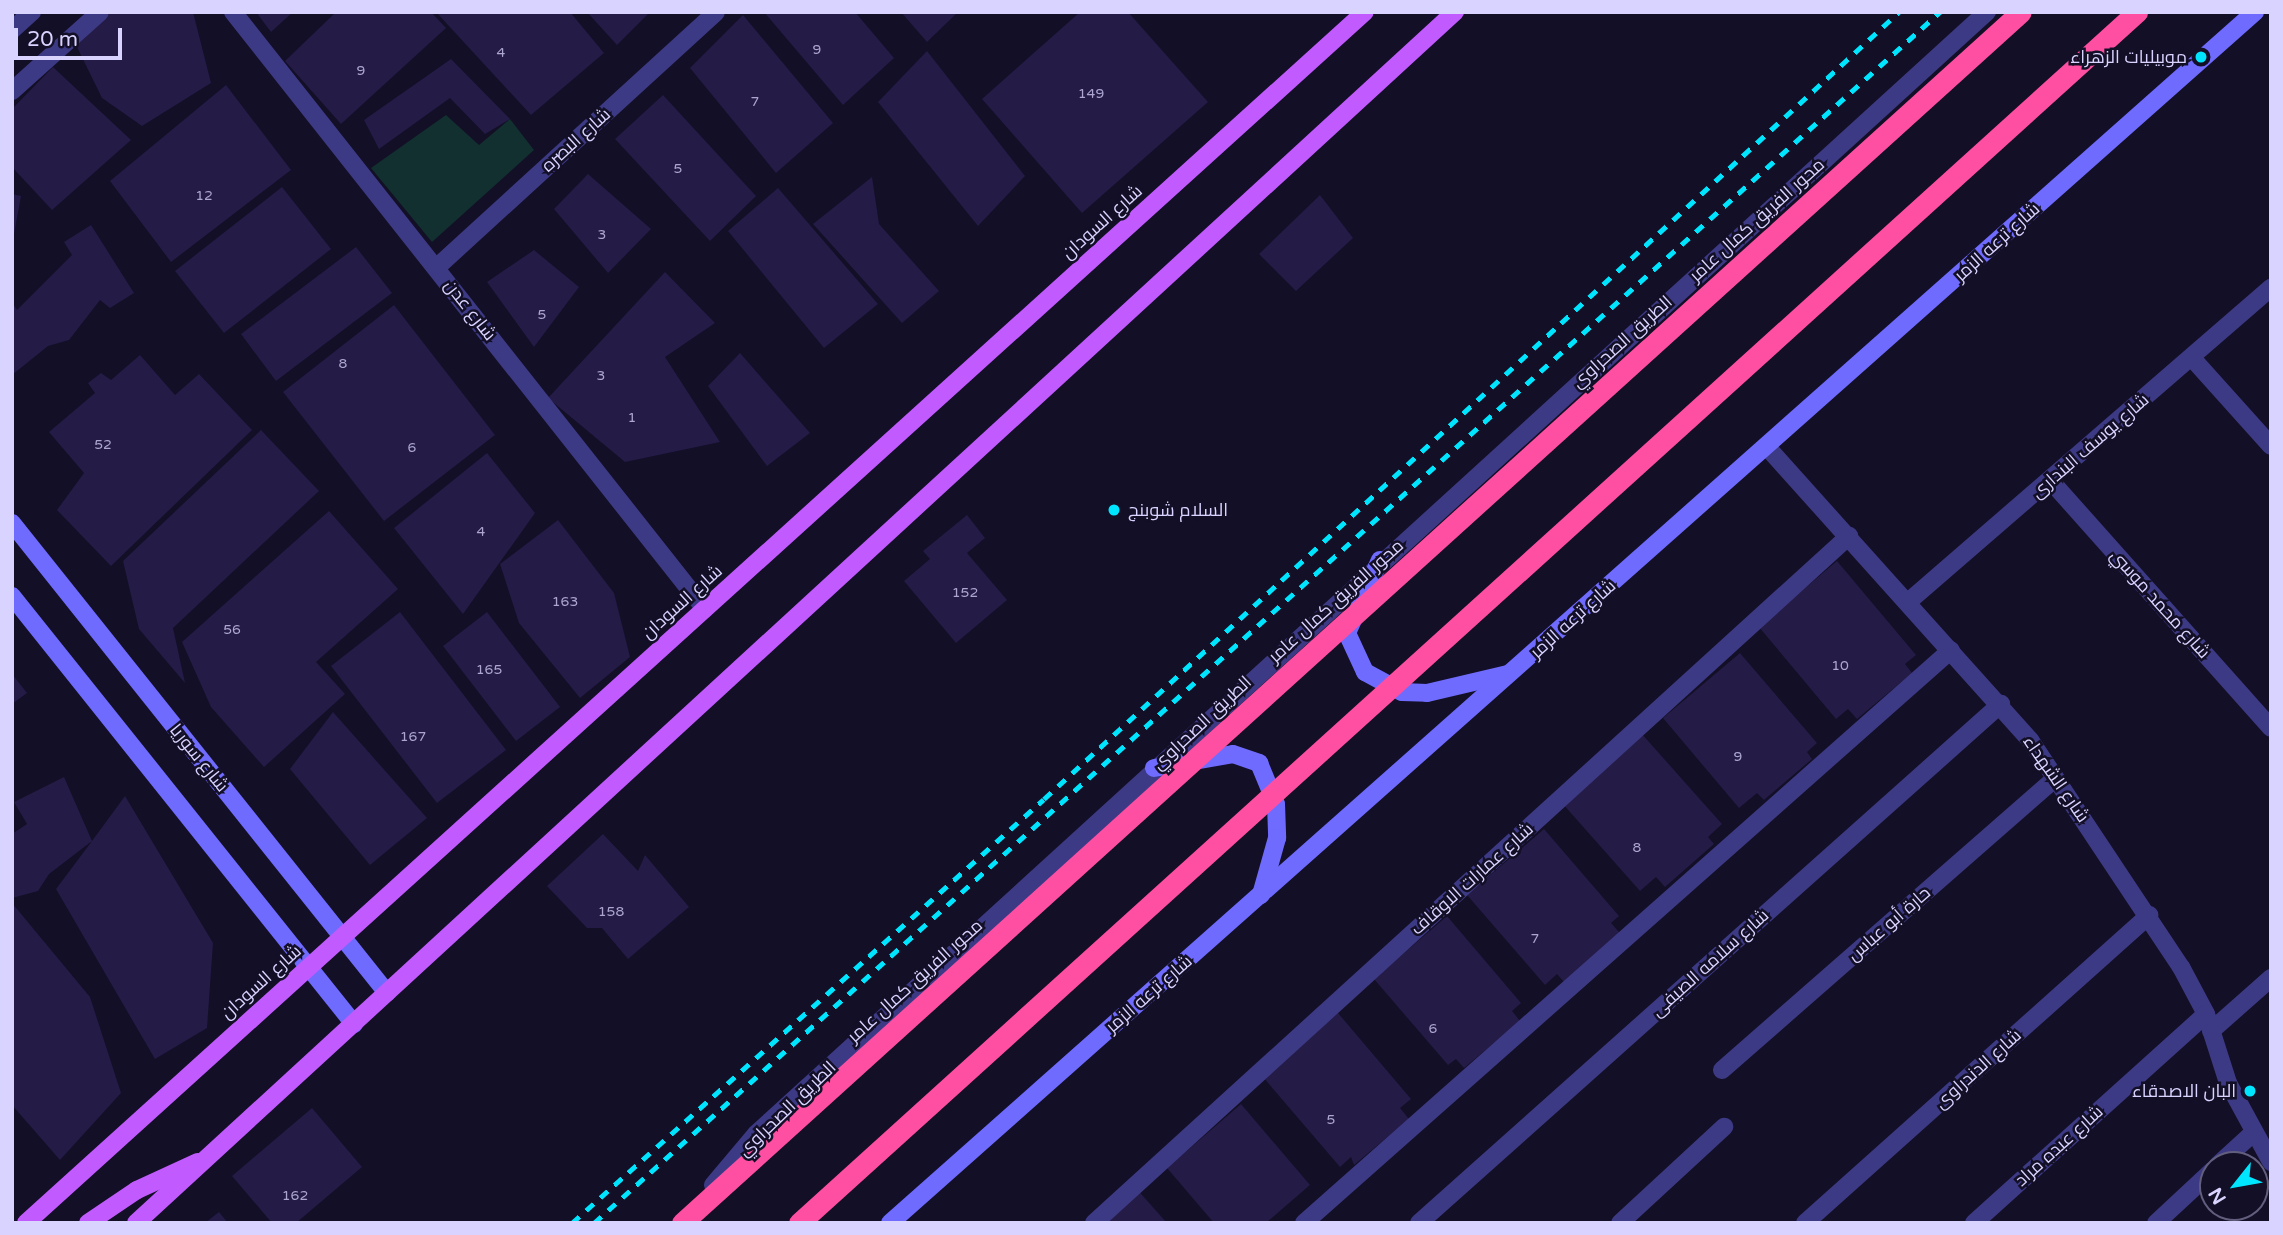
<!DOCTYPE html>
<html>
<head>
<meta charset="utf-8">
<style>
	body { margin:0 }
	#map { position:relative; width:2283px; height:1235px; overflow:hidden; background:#130f26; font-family:"Varela Round",Cairo,sans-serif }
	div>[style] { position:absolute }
	.green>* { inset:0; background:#12302f }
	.building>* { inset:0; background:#241b47 }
	.lane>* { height:18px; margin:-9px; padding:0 9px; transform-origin:9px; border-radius:9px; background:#3d3a85 }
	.street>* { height:18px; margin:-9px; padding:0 9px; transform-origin:9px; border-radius:9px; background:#3d3a85 }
	.secondary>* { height:18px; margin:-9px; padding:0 9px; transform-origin:9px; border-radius:9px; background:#6f6bff }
	.primary>* { height:18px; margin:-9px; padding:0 9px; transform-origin:9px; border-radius:9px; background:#c25bff }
	.rail>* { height:5px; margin-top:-2.5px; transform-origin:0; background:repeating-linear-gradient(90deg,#00e5ff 0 10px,transparent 0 19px) }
	.highway-bridge>* { height:21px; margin:-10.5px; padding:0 10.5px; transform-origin:10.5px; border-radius:10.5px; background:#ff4fa3 }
	.dots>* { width:19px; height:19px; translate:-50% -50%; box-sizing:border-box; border:4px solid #130f26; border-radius:50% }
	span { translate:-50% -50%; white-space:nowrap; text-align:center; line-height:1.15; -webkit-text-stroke:5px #130f26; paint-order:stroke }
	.number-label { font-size:14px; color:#aca6d1 }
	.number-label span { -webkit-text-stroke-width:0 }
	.poi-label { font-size:18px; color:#d9d4ff }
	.right { translate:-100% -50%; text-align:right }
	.left { translate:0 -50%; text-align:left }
	.street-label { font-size:18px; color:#d9d4ff }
	.frame { position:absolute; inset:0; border:14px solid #d9d4ff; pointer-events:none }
	.north { position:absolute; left:2199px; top:1151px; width:70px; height:70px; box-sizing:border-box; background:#130f26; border:2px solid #625e7d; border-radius:50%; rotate:239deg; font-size:19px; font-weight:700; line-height:28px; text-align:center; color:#d9d4ff }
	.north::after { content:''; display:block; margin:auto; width:24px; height:32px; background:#00e5ff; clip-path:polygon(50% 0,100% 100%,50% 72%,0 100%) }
	.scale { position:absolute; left:14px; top:28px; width:108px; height:32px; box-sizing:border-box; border:4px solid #d9d4ff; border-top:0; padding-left:9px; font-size:21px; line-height:24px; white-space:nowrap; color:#d9d4ff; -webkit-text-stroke:5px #130f26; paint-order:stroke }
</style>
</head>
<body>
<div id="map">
	<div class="green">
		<i style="clip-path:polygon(446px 115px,479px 145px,510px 119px,534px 150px,432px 242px,371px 168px)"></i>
	</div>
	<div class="building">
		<i style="clip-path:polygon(111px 12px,193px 12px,211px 83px,142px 126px,102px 98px,75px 43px)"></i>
		<i style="clip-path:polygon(256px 12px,293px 12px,271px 32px)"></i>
		<i style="clip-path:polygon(336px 12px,431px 12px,446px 28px,341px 124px,285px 61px)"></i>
		<i style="clip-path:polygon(436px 12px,570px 12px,604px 53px,531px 115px)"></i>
		<i style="clip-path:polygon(587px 12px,650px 12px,617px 45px)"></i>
		<i style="clip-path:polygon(764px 12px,855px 12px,894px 58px,843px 105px)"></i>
		<i style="clip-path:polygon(901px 12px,958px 12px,927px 42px)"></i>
		<i style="clip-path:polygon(1080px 12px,1128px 12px,1208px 102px,1082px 213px,982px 99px)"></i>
		<i style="clip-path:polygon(743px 15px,833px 123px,776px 173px,690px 68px)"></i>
		<i style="clip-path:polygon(927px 51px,1025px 176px,978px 226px,878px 102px)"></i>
		<i style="clip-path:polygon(451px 59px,510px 119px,485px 134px,450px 98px,379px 149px,364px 120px)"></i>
		<i style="clip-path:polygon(53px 67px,131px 140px,52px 210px,12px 167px,12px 109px)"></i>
		<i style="clip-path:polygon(226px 85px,291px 170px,171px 262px,110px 181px)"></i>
		<i style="clip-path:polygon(663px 95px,756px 196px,710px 241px,615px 139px)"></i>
		<i style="clip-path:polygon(588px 174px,651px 229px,608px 273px,554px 209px)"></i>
		<i style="clip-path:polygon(872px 177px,879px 224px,939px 291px,902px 323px,813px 224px)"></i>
		<i style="clip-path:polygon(282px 187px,331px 249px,224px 333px,175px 271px)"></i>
		<i style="clip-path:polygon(778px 188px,878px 304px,824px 348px,728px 231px)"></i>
		<i style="clip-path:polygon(12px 194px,21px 196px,14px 234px,12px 234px)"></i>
		<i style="clip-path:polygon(1320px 195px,1353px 238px,1296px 291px,1259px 254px)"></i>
		<i style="clip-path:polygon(91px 225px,134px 293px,110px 308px,100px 300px,69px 340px,48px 346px,12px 375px,12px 302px,17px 310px,72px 255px,64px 242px)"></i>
		<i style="clip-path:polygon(356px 247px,392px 293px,276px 381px,241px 334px)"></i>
		<i style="clip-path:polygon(534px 250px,579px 287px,534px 347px,487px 282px)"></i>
		<i style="clip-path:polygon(665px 272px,715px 323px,665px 357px,720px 442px,625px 462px,548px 398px)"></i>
		<i style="clip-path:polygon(394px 305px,495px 435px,384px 521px,283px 392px)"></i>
		<i style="clip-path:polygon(740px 353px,810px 433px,767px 466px,708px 386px)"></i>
		<i style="clip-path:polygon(140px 355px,175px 395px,199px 374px,252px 430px,111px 566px,57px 510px,84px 473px,49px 432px,95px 393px,88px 383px,101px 373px,111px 380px)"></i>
		<i style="clip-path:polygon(261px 430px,319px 491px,173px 628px,185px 683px,139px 629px,123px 561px)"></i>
		<i style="clip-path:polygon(487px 453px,535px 513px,463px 614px,394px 528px)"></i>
		<i style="clip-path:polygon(329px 511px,398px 589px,316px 662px,345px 694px,264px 767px,211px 707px,182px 642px)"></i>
		<i style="clip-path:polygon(967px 515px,985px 538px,967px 553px,1007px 600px,956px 643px,904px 581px,930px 559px,923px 551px)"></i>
		<i style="clip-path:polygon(558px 520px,614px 593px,630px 657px,580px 698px,519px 623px,500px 564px)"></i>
		<i style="clip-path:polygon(1837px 561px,1916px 655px,1905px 664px,1912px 673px,1857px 719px,1848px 709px,1836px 719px,1759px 627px)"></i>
		<i style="clip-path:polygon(400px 612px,506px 750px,437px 803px,331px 666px)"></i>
		<i style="clip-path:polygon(487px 612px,560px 707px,516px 741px,443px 646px)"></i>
		<i style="clip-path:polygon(1740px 653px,1817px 743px,1807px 752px,1812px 759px,1764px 800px,1757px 793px,1739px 808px,1663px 718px)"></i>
		<i style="clip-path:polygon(12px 674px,27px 693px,12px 704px)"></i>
		<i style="clip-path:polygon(333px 712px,427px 818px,370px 865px,290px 769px)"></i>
		<i style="clip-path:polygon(1641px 733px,1722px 824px,1708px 837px,1714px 844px,1665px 887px,1656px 877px,1640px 891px,1562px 803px)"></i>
		<i style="clip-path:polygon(64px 777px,92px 841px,125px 796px,213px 943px,207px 1028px,155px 1059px,56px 889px,92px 841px,49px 874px,38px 891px,12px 898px,12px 834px,27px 824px,14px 802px)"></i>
		<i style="clip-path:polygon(1544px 829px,1619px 916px,1611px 923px,1620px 933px,1564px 982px,1557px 974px,1545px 985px,1467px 895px)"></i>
		<i style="clip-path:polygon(603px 834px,638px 871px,645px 855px,689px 907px,628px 959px,602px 928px,587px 928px,547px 886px)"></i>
		<i style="clip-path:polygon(12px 903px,90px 997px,121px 1093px,60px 1160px,12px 1105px)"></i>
		<i style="clip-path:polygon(1447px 916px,1521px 1003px,1512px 1011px,1520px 1021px,1464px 1068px,1456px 1059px,1448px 1065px,1374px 979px)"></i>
		<i style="clip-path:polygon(1338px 1013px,1411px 1099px,1400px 1108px,1409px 1119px,1354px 1165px,1351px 1157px,1340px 1167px,1263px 1077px)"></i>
		<i style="clip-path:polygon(1241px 1104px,1310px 1185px,1266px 1223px,1214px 1223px,1167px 1168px)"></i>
		<i style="clip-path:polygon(312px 1108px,362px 1167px,296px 1223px,272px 1223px,232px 1176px)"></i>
		<i style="clip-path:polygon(1135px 1187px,1167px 1223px,1095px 1223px)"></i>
		<i style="clip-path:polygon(219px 1212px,228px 1223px,205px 1223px)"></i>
	</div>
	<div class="lane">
		<i style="left:713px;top:1185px;width:67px;rotate:-49.9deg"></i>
		<i style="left:756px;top:1134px;width:1666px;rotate:-42.35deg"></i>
	</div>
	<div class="street">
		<i style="left:233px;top:12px;width:761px;rotate:51.67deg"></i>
		<i style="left:12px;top:30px;width:27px;rotate:-42deg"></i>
		<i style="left:12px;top:91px;width:118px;rotate:-41.9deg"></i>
		<i style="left:436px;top:268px;width:379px;rotate:-42.4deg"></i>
		<i style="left:2192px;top:358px;width:118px;rotate:48.1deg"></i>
		<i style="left:1767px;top:447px;width:394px;rotate:48.1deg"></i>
		<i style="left:2030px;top:740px;width:273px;rotate:56.4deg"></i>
		<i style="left:2181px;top:967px;width:53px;rotate:62deg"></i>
		<i style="left:2206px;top:1014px;width:72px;rotate:72.3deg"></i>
		<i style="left:2228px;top:1083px;width:90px;rotate:61.4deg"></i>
		<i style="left:2050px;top:480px;width:332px;rotate:48.3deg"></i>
		<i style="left:1908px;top:602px;width:480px;rotate:-40.9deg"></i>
		<i style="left:2211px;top:1031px;width:80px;rotate:-41.5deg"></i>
		<i style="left:1722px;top:1070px;width:443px;rotate:-41.2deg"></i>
		<i style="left:2218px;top:1165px;width:46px;rotate:-42.4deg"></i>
		<i style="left:1094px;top:1223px;width:1021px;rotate:-42.3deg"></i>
		<i style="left:1304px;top:1223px;width:864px;rotate:-41.53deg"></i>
		<i style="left:1419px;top:1223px;width:780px;rotate:-41.73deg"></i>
		<i style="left:1620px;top:1223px;width:142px;rotate:-42.7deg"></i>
		<i style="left:1805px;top:1223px;width:462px;rotate:-41.8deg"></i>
		<i style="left:1974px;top:1223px;width:312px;rotate:-42deg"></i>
		<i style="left:2156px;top:1223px;width:78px;rotate:-42.9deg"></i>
	</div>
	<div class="secondary">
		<i style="left:12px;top:523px;width:601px;rotate:51.41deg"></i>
		<i style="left:1380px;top:560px;width:80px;rotate:114.3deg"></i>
		<i style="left:1347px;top:633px;width:43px;rotate:65.2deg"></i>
		<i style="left:1365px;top:672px;width:42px;rotate:28.4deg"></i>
		<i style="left:1402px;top:692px;width:25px;rotate:2deg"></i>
		<i style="left:1427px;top:693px;width:83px;rotate:-13.2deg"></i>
		<i style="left:12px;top:596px;width:548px;rotate:51.37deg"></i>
		<i style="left:1154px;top:768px;width:80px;rotate:-10deg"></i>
		<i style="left:1233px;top:754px;width:28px;rotate:19deg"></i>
		<i style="left:1259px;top:763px;width:44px;rotate:67.5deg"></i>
		<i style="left:1276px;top:804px;width:34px;rotate:88deg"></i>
		<i style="left:1277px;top:838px;width:59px;rotate:105.7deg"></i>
		<i style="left:890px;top:1223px;width:1825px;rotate:-41.58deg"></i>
	</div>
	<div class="primary">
		<i style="left:26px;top:1223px;width:1805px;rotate:-42.13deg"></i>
		<i style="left:88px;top:1223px;width:59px;rotate:-34deg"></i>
		<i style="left:137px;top:1190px;width:67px;rotate:-24.7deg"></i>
		<i style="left:136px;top:1223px;width:1791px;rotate:-42.56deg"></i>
	</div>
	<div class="rail">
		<i style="left:572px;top:1223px;width:634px;rotate:-41.93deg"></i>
		<i style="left:1044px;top:799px;width:1162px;rotate:-42.63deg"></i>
		<i style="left:594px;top:1223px;width:1811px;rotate:-41.98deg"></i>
	</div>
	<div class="highway-bridge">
		<i style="left:682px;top:1223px;width:1805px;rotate:-42.13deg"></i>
		<i style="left:799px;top:1223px;width:1805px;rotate:-42.15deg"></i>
	</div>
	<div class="dots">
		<i style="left:2201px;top:57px;background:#00e5ff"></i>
		<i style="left:1114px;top:510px;background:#00e5ff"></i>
		<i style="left:2250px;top:1091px;background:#00e5ff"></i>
	</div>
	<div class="number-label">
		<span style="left:817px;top:50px">9</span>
		<span style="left:501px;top:53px">4</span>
		<span style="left:361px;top:71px">9</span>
		<span style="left:1091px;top:94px">149</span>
		<span style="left:755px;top:102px">7</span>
		<span style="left:678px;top:169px">5</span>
		<span style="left:204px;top:196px">12</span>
		<span style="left:602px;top:235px">3</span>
		<span style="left:542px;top:315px">5</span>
		<span style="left:343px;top:364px">8</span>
		<span style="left:601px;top:376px">3</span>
		<span style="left:632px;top:418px">1</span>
		<span style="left:103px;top:445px">52</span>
		<span style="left:412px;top:448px">6</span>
		<span style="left:481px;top:532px">4</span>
		<span style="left:965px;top:593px">152</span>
		<span style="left:565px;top:602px">163</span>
		<span style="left:232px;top:630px">56</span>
		<span style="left:1840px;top:666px">10</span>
		<span style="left:489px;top:670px">165</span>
		<span style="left:413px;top:737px">167</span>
		<span style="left:1738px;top:757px">9</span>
		<span style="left:1637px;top:848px">8</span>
		<span style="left:611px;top:912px">158</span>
		<span style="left:1535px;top:939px">7</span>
		<span style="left:1433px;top:1029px">6</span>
		<span style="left:1331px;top:1120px">5</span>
		<span style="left:295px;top:1196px">162</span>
	</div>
	<div class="poi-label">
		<span class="right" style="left:2187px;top:57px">موبيليات الزهراء</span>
		<span class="left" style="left:1128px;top:510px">السلام شوبنج</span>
		<span class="right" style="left:2236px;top:1091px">البان الاصدقاء</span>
	</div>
	<div class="street-label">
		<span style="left:576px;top:140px;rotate:-42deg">شارع البصره</span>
		<span style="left:1757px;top:220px;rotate:-42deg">محور الفريق كمال عامر</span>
		<span style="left:1102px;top:222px;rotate:-42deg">شارع السودان</span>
		<span style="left:1997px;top:242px;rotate:-42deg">شارع ترعه الزمر</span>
		<span style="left:470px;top:310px;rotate:52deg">شارع عدن</span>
		<span style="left:1622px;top:342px;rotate:-42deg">الطريق الصحراوي</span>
		<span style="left:2090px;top:446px;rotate:-41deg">شارع يوسف البندارى</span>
		<span style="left:1336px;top:601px;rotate:-42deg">محور الفريق كمال عامر</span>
		<span style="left:682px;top:602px;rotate:-42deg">شارع السودان</span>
		<span style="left:2160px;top:604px;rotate:48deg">شارع محمد موسي</span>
		<span style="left:1573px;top:619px;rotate:-42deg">شارع ترعه الزمر</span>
		<span style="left:1202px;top:723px;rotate:-43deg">الطريق الصحراوي</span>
		<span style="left:199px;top:758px;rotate:51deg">شارع سوريا</span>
		<span style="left:2056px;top:779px;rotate:55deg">شارع الشهداء</span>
		<span style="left:1472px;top:879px;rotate:-42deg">شارع عمارات الاوقاف</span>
		<span style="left:1889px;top:924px;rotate:-41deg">حارة أبو عباس</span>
		<span style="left:1710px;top:963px;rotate:-42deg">شارع سلامه الصيفى</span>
		<span style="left:915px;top:981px;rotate:-42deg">محور الفريق كمال عامر</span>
		<span style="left:261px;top:982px;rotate:-42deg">شارع السودان</span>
		<span style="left:1149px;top:994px;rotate:-41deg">شارع ترعه الزمر</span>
		<span style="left:1978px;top:1069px;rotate:-42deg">شارع الدندراوى</span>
		<span style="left:787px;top:1109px;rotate:-44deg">الطريق الصحراوي</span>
		<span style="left:2059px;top:1146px;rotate:-42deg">شارع عبده مراد</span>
	</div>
	<div class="frame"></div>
	<div class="north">N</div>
	<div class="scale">20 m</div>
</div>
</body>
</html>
